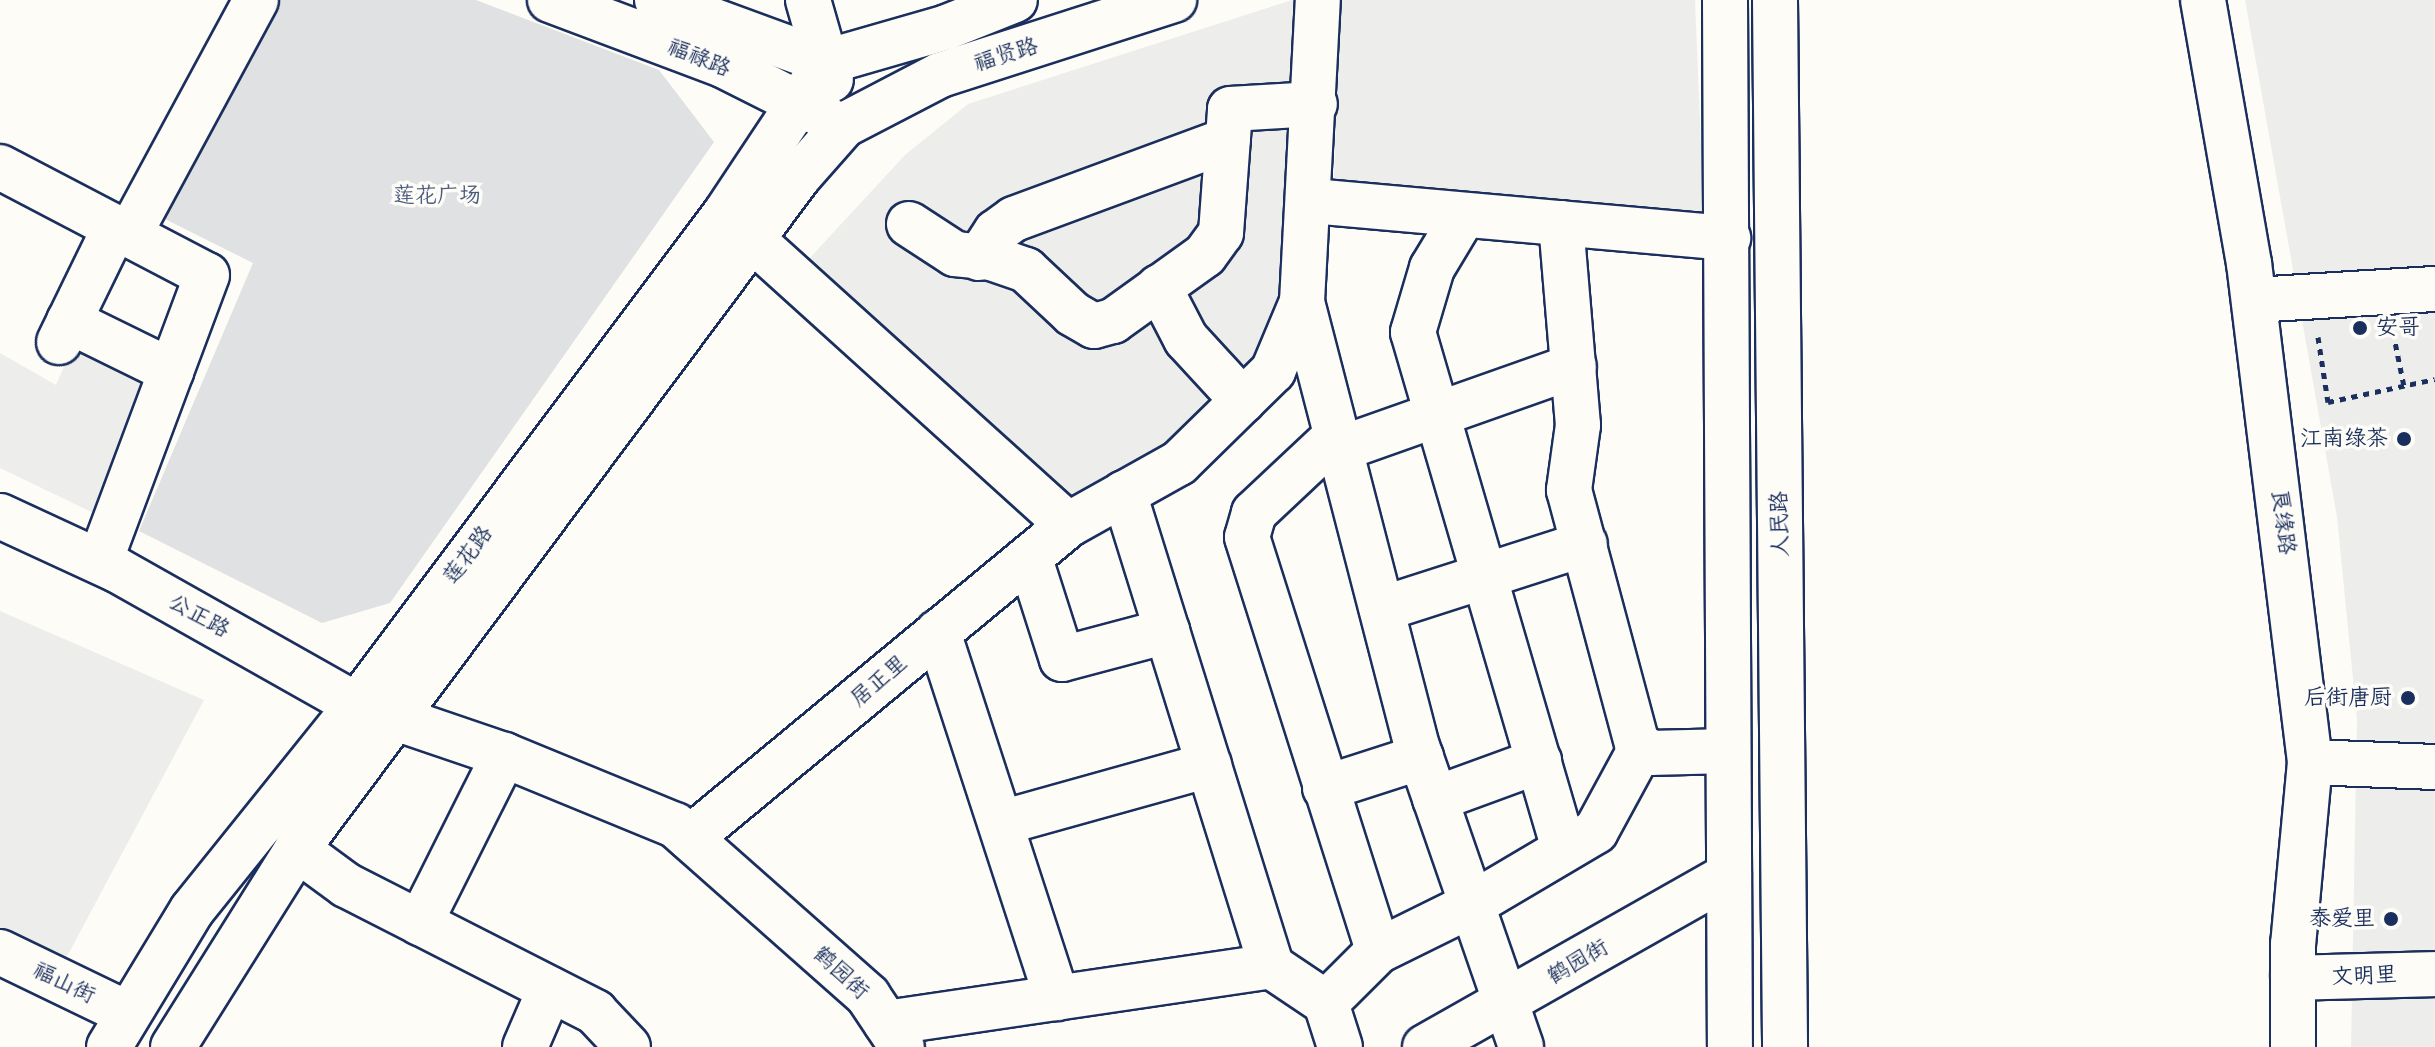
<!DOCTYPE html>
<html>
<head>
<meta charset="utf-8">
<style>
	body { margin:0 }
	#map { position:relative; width:2435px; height:1047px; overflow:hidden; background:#fdfcf7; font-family:"Comic Neue","LXGW WenKai TC",sans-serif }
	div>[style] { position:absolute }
	.built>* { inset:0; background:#edeeec }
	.green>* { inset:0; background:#e0e1e3 }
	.path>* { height:5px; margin-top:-2.5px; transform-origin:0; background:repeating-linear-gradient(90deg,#1b2f5e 0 6px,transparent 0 12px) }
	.roads { filter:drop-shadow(2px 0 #1b2f5e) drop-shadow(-2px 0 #1b2f5e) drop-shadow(0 2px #1b2f5e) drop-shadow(0 -2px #1b2f5e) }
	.minor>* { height:44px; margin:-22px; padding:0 22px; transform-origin:22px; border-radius:22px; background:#fdfcf7 }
	.major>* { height:44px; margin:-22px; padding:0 22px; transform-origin:22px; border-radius:22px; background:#fdfcf7 }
	.dots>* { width:22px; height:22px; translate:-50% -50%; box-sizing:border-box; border:4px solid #fdfcf7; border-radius:50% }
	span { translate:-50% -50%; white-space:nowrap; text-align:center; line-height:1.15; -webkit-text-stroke:7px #fdfcf7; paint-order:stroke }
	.street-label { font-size:22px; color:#1b2f5e }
	.park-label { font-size:22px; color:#4c5c7f }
	.poi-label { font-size:22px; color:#1b2f5e }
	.left { translate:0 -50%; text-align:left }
	.right { translate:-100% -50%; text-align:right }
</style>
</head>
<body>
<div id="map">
	<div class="built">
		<i style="clip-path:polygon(1292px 0,1305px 0,1295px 275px,1250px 376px,1178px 442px,1075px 507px,807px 261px,905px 155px,968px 104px)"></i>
		<i style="clip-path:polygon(1340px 0,1695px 0,1704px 221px,1334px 181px)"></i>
		<i style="clip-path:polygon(2245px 0,2435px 0,2435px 1047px,2351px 1047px,2357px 719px,2337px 517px)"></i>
		<i style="clip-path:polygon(78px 335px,157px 374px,104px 518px,0 468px,0 353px,56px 385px)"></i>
		<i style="clip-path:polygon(0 611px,204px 700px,64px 962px,0 930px)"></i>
	</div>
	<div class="green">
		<i style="clip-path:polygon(262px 0,476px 0,659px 70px,714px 142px,390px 603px,322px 623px,139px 531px,253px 263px,151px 212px)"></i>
	</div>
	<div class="path">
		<i style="left:2393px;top:332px;width:55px;rotate:78.5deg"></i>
		<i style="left:2318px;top:337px;width:66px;rotate:81.3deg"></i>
		<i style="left:2328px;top:402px;width:109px;rotate:-12.1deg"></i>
	</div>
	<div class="roads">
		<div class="minor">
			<i style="left:2203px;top:0;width:267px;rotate:80.1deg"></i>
			<i style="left:2249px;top:263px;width:503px;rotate:83.03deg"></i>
			<i style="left:2310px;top:762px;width:183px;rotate:95.3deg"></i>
			<i style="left:2293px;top:944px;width:103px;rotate:90deg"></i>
			<i style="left:0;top:167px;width:233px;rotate:27.6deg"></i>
			<i style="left:207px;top:275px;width:305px;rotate:110.5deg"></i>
			<i style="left:1312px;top:201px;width:418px;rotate:5.1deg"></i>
			<i style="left:1464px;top:215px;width:62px;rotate:121.1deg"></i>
			<i style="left:1432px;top:268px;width:67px;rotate:106.5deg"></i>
			<i style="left:1413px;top:332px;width:539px;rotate:73.72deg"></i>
			<i style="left:1561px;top:223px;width:203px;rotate:85.2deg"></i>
			<i style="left:1578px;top:425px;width:66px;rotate:97.9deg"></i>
			<i style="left:1569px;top:490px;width:262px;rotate:75deg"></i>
			<i style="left:1637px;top:743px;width:17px;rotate:36deg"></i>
			<i style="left:1651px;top:753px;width:77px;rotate:-1.5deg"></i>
			<i style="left:909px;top:224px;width:55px;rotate:33.1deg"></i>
			<i style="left:955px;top:254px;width:36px;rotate:6deg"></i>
			<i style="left:991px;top:258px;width:37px;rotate:19deg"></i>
			<i style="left:1026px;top:270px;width:64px;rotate:43.1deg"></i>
			<i style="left:1073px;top:314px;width:24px;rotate:30deg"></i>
			<i style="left:1094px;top:326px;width:20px;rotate:-15deg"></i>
			<i style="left:1113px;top:321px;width:113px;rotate:-35.7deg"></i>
			<i style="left:1205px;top:255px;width:27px;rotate:-54deg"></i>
			<i style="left:1221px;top:233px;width:124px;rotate:-85.8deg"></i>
			<i style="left:1230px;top:109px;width:85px;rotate:-3.4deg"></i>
			<i style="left:129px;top:235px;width:267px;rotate:-61.6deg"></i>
			<i style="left:754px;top:241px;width:423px;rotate:42.1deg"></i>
			<i style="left:979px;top:258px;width:31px;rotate:-57deg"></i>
			<i style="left:996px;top:232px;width:22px;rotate:-36deg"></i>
			<i style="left:1014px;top:219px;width:228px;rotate:-20.3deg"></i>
			<i style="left:1159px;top:287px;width:59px;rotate:62.6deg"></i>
			<i style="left:1186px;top:339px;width:84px;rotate:47.4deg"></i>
			<i style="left:2254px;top:300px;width:181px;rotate:-3.5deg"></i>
			<i style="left:1302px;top:302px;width:462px;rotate:75.5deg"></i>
			<i style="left:1418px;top:749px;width:315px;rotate:70.9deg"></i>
			<i style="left:69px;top:321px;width:114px;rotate:26.1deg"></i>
			<i style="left:59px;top:342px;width:128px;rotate:-64deg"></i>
			<i style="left:1337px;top:435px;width:114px;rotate:136.8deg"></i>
			<i style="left:1254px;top:513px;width:25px;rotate:106deg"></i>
			<i style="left:1247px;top:537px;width:434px;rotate:72.4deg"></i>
			<i style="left:1340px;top:449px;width:248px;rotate:-19.5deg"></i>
			<i style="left:1124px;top:493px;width:495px;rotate:72.7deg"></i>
			<i style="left:0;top:516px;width:129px;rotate:24.8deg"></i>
			<i style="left:117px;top:570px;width:275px;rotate:29.4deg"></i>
			<i style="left:357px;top:705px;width:155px;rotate:18.8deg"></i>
			<i style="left:504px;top:755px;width:185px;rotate:22.3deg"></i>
			<i style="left:675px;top:825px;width:258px;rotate:41.5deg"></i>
			<i style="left:868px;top:996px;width:61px;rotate:56.3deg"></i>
			<i style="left:1030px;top:559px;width:105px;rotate:72.3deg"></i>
			<i style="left:1062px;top:659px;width:109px;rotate:-14.9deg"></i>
			<i style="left:1382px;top:609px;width:213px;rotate:-17.8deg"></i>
			<i style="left:938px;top:632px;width:385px;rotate:72deg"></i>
			<i style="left:2310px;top:762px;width:125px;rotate:2.3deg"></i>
			<i style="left:1325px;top:788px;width:101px;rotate:-17.9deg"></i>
			<i style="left:1435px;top:799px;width:111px;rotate:-20.1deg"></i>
			<i style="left:1001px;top:823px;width:216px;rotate:-15.6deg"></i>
			<i style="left:690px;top:838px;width:491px;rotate:-39.6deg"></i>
			<i style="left:1068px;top:525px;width:127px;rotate:-29.2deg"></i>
			<i style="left:1179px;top:463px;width:132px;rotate:-44.4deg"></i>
			<i style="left:1273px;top:371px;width:75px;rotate:-67.2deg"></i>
			<i style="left:1302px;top:302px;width:302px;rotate:-87deg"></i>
			<i style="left:297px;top:849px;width:61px;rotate:36.3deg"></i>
			<i style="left:346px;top:885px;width:280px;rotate:27deg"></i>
			<i style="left:595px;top:1012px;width:48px;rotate:46.7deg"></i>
			<i style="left:420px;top:923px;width:188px;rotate:-63.4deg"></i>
			<i style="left:0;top:952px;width:142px;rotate:25.8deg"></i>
			<i style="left:2293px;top:978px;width:142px;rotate:-1.6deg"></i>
			<i style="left:1326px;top:1003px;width:74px;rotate:-45deg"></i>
			<i style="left:1378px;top:951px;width:104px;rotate:-26.3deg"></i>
			<i style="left:1471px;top:905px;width:145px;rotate:-30.6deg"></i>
			<i style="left:1596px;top:831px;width:92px;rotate:-61.5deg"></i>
			<i style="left:886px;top:1023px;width:389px;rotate:-8.4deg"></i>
			<i style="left:1271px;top:966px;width:66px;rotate:33.9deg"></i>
			<i style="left:1326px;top:1003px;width:46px;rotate:72.3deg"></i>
			<i style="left:525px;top:1047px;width:63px;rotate:-66.7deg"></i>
			<i style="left:1425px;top:1047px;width:349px;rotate:-29.5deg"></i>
		</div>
		<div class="major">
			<i style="left:550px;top:0;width:185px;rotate:20.6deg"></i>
			<i style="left:723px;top:65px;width:113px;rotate:26.8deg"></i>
			<i style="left:657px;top:0;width:180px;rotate:20.1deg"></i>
			<i style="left:808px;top:0;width:83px;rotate:74deg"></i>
			<i style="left:1725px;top:0;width:1047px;rotate:89.73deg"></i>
			<i style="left:1775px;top:0;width:1047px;rotate:89.45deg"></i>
			<i style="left:826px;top:62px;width:126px;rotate:-16.1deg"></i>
			<i style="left:947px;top:27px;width:73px;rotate:-21.7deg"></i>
			<i style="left:109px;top:1047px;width:160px;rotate:-58.8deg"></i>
			<i style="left:192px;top:910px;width:263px;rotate:-51.2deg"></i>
			<i style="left:357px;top:705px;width:614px;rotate:-53.15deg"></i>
			<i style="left:725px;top:214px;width:182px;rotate:-56.4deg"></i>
			<i style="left:173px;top:1047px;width:234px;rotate:-57.9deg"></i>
			<i style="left:297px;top:849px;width:840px;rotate:-53.28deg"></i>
			<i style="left:799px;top:176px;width:68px;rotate:-48.6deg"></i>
			<i style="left:844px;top:125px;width:108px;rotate:-27.5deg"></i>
			<i style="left:940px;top:75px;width:246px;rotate:-17.8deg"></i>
		</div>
	</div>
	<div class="dots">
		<i style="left:2360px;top:328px;background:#1b2f5e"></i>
		<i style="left:2404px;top:439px;background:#1b2f5e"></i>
		<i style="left:2408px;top:698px;background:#1b2f5e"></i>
		<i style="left:2391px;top:919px;background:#1b2f5e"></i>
	</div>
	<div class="street-label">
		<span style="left:1006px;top:55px;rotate:-17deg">福贤路</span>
		<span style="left:699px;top:58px;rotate:22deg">福禄路</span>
		<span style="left:2283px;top:522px;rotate:83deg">良缘路</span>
		<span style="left:1780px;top:524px;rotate:-91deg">人民路</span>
		<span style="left:468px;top:555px;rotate:-53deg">莲花路</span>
		<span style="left:199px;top:616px;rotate:29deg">公正路</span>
		<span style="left:879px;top:681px;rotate:-40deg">居正里</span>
		<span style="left:1578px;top:962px;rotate:-30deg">鹤园街</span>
		<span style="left:841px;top:973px;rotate:43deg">鹤园街</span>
		<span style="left:2364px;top:976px;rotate:-2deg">文明里</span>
		<span style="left:64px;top:983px;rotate:26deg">福山街</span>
	</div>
	<div class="park-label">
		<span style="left:437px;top:196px">莲花广场</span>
	</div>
	<div class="poi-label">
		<span class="left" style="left:2376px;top:328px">安哥</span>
		<span class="right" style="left:2388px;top:439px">江南绿茶</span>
		<span class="right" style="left:2392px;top:698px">后街唐厨</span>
		<span class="right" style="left:2375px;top:919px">泰爱里</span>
	</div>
</div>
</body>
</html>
